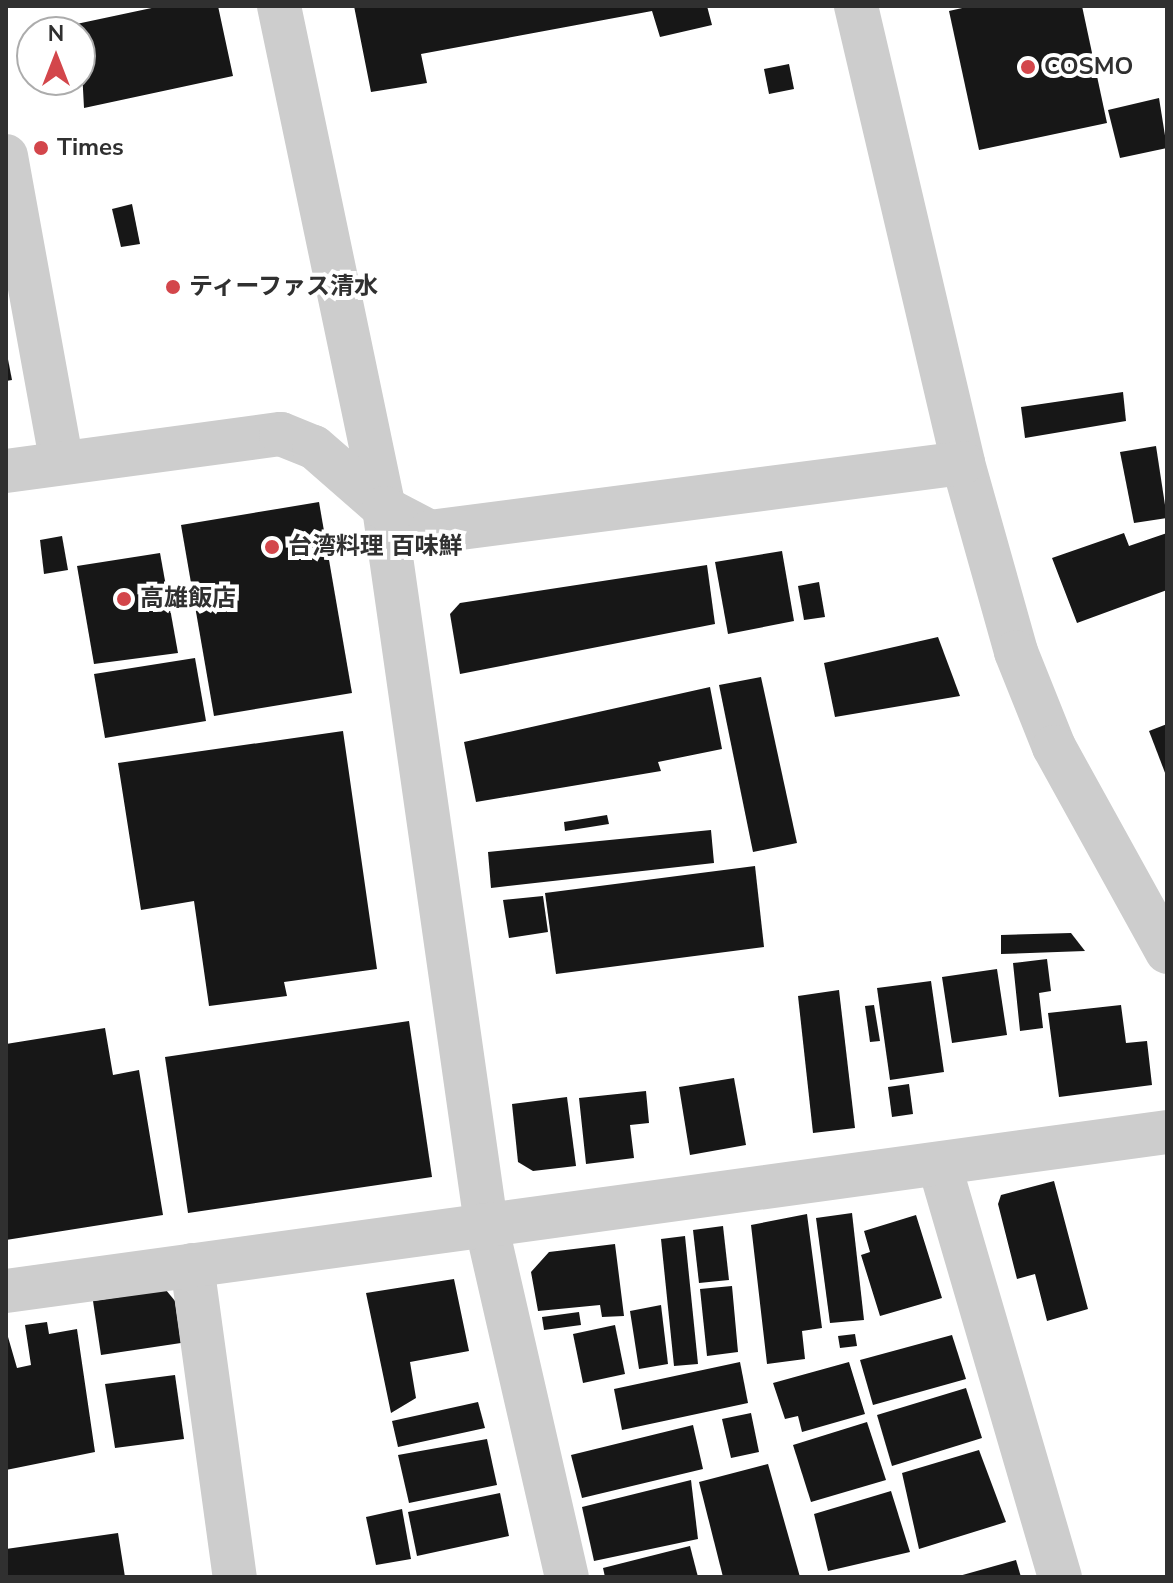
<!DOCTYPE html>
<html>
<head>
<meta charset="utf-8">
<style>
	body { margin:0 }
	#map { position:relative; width:1173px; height:1583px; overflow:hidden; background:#fff; font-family:"Nunito Sans","Noto Sans JP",sans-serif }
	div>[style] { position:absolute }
	.building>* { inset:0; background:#171717 }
	.minor>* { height:44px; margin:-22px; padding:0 22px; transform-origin:22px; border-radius:22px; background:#cdcdcd }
	.dots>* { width:22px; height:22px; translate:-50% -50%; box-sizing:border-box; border:4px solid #fff; border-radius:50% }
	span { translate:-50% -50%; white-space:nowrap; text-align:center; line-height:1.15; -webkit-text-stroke:8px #fff; paint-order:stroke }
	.poi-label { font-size:24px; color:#303030; font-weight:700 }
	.left { translate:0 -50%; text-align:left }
	.frame { position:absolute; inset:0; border:8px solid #303030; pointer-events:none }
	.north { position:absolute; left:16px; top:16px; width:80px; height:80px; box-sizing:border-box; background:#fff; border:2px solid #acacac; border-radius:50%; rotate:0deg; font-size:22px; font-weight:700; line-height:32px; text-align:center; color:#303030 }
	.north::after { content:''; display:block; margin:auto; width:28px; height:36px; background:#d3464b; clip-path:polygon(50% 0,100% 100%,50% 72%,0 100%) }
</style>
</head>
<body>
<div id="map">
	<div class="building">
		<i style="clip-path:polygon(161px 6px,218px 6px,233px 76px,84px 108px,80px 32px,67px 26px)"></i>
		<i style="clip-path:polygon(354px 6px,707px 6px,712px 25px,660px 37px,652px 11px,421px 54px,427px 83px,371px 92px)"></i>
		<i style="clip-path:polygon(971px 6px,1082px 6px,1107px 123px,979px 150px,949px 11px)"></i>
		<i style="clip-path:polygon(789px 64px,794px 89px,769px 94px,764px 69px)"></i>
		<i style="clip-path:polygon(1159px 98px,1167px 148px,1120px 158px,1108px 110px)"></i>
		<i style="clip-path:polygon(132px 204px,140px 244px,121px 247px,112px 209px)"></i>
		<i style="clip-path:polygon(6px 349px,12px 380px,6px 381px)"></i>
		<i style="clip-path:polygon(1123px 392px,1126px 421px,1025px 438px,1021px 407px)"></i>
		<i style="clip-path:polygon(1156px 446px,1167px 518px,1134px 523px,1120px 452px)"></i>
		<i style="clip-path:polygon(319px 502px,352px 693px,214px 716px,181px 525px)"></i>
		<i style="clip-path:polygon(1124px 533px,1129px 546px,1167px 533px,1167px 590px,1077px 623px,1052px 558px)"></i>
		<i style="clip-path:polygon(62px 536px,68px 570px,44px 574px,40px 540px)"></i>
		<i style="clip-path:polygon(782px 551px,794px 621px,728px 634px,715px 562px)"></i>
		<i style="clip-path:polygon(160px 553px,178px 653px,94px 664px,77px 566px)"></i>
		<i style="clip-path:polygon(707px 565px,715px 624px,460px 674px,450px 614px,460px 603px)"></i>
		<i style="clip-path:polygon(819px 582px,825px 617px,804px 620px,798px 586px)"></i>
		<i style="clip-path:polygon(938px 637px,960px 696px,835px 717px,824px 663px)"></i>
		<i style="clip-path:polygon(195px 658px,206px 721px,105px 738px,94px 674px)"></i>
		<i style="clip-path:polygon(761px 677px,797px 843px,753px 852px,719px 685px)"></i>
		<i style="clip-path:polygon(710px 687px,722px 749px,658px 762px,661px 771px,476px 802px,464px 742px)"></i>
		<i style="clip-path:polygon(1167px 724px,1167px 778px,1149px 731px)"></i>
		<i style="clip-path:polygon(343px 731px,377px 969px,284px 982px,287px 996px,209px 1006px,194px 901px,141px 910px,118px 763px)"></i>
		<i style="clip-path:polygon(607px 815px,609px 824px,565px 831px,564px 822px)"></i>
		<i style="clip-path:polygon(711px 830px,714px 863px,491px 888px,488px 852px)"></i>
		<i style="clip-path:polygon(755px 866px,764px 947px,556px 974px,545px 893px)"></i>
		<i style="clip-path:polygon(543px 896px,548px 932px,509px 938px,503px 900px)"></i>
		<i style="clip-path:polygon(1071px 933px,1085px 951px,1001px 954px,1001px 935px)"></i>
		<i style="clip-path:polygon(1047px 959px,1051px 991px,1039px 993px,1043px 1028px,1020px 1031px,1013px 963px)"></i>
		<i style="clip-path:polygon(997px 969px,1007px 1035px,952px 1043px,942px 977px)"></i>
		<i style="clip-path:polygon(931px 981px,944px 1072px,890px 1080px,877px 988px)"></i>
		<i style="clip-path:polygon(839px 990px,855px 1128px,813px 1133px,798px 996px)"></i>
		<i style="clip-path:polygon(874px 1005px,880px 1041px,870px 1042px,865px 1006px)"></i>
		<i style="clip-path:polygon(1121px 1005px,1126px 1043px,1147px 1041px,1152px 1085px,1059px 1097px,1048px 1013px)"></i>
		<i style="clip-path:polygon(409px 1021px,432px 1177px,188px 1213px,165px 1057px)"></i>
		<i style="clip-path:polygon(105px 1028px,113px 1075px,139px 1070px,163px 1215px,6px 1240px,6px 1044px)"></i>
		<i style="clip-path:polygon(734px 1078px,746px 1145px,690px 1155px,679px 1087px)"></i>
		<i style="clip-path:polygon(909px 1084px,913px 1114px,892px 1117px,888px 1087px)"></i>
		<i style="clip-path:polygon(646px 1091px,649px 1123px,630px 1125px,634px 1158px,586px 1164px,579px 1098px)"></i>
		<i style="clip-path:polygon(567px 1097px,576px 1166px,533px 1171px,518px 1162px,512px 1104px)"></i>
		<i style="clip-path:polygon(1054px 1181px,1088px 1309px,1047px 1321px,1035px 1274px,1017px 1279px,998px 1204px,1001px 1195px)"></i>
		<i style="clip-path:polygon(852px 1213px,864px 1320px,830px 1323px,816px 1218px)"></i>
		<i style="clip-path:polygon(807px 1214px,822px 1328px,802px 1331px,805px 1359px,767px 1364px,751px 1225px)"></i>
		<i style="clip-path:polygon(916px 1215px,942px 1298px,880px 1316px,861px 1255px,870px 1252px,864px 1231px)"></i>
		<i style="clip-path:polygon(723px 1226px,729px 1280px,699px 1283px,693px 1230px)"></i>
		<i style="clip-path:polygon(685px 1236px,698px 1364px,674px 1366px,661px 1239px)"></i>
		<i style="clip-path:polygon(615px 1244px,624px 1316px,602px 1317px,600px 1305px,538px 1311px,531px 1272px,549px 1252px)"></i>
		<i style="clip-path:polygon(454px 1279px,469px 1351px,410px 1362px,416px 1398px,391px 1413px,366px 1293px)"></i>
		<i style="clip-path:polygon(732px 1286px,738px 1352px,707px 1356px,700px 1289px)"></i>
		<i style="clip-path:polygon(166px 1290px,175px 1301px,181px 1343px,101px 1355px,93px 1301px)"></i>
		<i style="clip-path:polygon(661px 1305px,668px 1364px,639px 1369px,630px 1311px)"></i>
		<i style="clip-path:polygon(579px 1312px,581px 1325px,544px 1330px,542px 1317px)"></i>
		<i style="clip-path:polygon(47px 1322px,49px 1334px,77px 1329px,95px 1452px,6px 1470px,6px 1330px,17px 1368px,31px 1365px,25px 1325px)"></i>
		<i style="clip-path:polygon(615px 1325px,625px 1374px,583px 1383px,573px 1334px)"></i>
		<i style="clip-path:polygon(855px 1334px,857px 1346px,840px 1348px,838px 1336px)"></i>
		<i style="clip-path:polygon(952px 1335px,966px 1379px,873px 1405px,860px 1360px)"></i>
		<i style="clip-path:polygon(740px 1362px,748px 1403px,622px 1430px,614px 1389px)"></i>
		<i style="clip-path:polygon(849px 1362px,865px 1414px,802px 1432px,798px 1416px,785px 1419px,773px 1383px)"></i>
		<i style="clip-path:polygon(175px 1375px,184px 1439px,115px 1448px,105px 1384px)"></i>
		<i style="clip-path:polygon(966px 1388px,982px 1438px,892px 1466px,877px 1415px)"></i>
		<i style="clip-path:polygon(478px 1402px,485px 1428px,398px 1447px,392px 1421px)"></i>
		<i style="clip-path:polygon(751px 1413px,759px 1452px,731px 1458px,722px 1419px)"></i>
		<i style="clip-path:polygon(867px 1422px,886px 1480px,811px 1502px,793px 1445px)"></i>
		<i style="clip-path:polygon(693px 1425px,703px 1469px,582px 1498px,571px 1455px)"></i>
		<i style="clip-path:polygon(487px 1439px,497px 1485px,409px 1503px,398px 1455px)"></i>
		<i style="clip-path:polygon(979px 1450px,1006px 1522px,919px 1549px,902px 1473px)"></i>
		<i style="clip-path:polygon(768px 1464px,800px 1577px,723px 1577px,699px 1482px)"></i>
		<i style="clip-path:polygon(691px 1480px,698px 1539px,594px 1561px,582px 1507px)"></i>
		<i style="clip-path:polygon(891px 1491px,910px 1552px,828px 1571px,814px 1514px)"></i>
		<i style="clip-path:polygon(500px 1493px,509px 1536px,417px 1556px,408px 1512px)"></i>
		<i style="clip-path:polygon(402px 1509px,411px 1559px,376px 1565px,366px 1517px)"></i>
		<i style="clip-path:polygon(118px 1533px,125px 1577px,6px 1577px,6px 1549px)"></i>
		<i style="clip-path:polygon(690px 1546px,698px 1577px,605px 1577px,603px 1568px)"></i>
		<i style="clip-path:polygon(1016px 1560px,1021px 1577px,959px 1577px,959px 1576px)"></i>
	</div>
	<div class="minor">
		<i style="left:279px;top:6px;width:513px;rotate:78.19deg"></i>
		<i style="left:384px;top:508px;width:723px;rotate:81.89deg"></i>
		<i style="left:486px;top:1224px;width:362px;rotate:77.1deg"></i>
		<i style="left:856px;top:6px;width:469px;rotate:76.8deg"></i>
		<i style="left:963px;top:463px;width:196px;rotate:74.3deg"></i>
		<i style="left:1016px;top:652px;width:102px;rotate:68.2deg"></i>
		<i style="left:1054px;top:747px;width:234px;rotate:61.1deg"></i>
		<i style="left:6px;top:156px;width:312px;rotate:79.7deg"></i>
		<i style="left:6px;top:471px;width:277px;rotate:-7.7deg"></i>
		<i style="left:281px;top:434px;width:35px;rotate:22deg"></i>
		<i style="left:314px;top:447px;width:93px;rotate:41.1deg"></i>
		<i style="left:384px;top:508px;width:52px;rotate:27.6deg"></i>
		<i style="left:430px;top:532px;width:537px;rotate:-7.38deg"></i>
		<i style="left:940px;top:1167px;width:427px;rotate:73.7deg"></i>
		<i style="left:192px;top:1265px;width:315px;rotate:82.2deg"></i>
		<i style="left:6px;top:1291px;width:1172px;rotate:-7.8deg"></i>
	</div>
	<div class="dots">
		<i style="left:1028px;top:67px;background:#d3464b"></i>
		<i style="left:41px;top:148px;background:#d3464b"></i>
		<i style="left:173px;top:287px;background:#d3464b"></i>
		<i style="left:272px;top:547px;background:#d3464b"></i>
		<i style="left:124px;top:599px;background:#d3464b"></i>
	</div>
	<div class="poi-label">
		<span class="left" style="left:1044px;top:67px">COSMO</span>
		<span class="left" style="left:57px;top:148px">Times</span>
		<span class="left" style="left:189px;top:287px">ティーファス清水</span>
		<span class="left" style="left:288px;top:547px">台湾料理 百味鮮</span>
		<span class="left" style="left:140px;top:599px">高雄飯店</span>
	</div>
	<div class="frame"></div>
	<div class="north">N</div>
</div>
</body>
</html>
